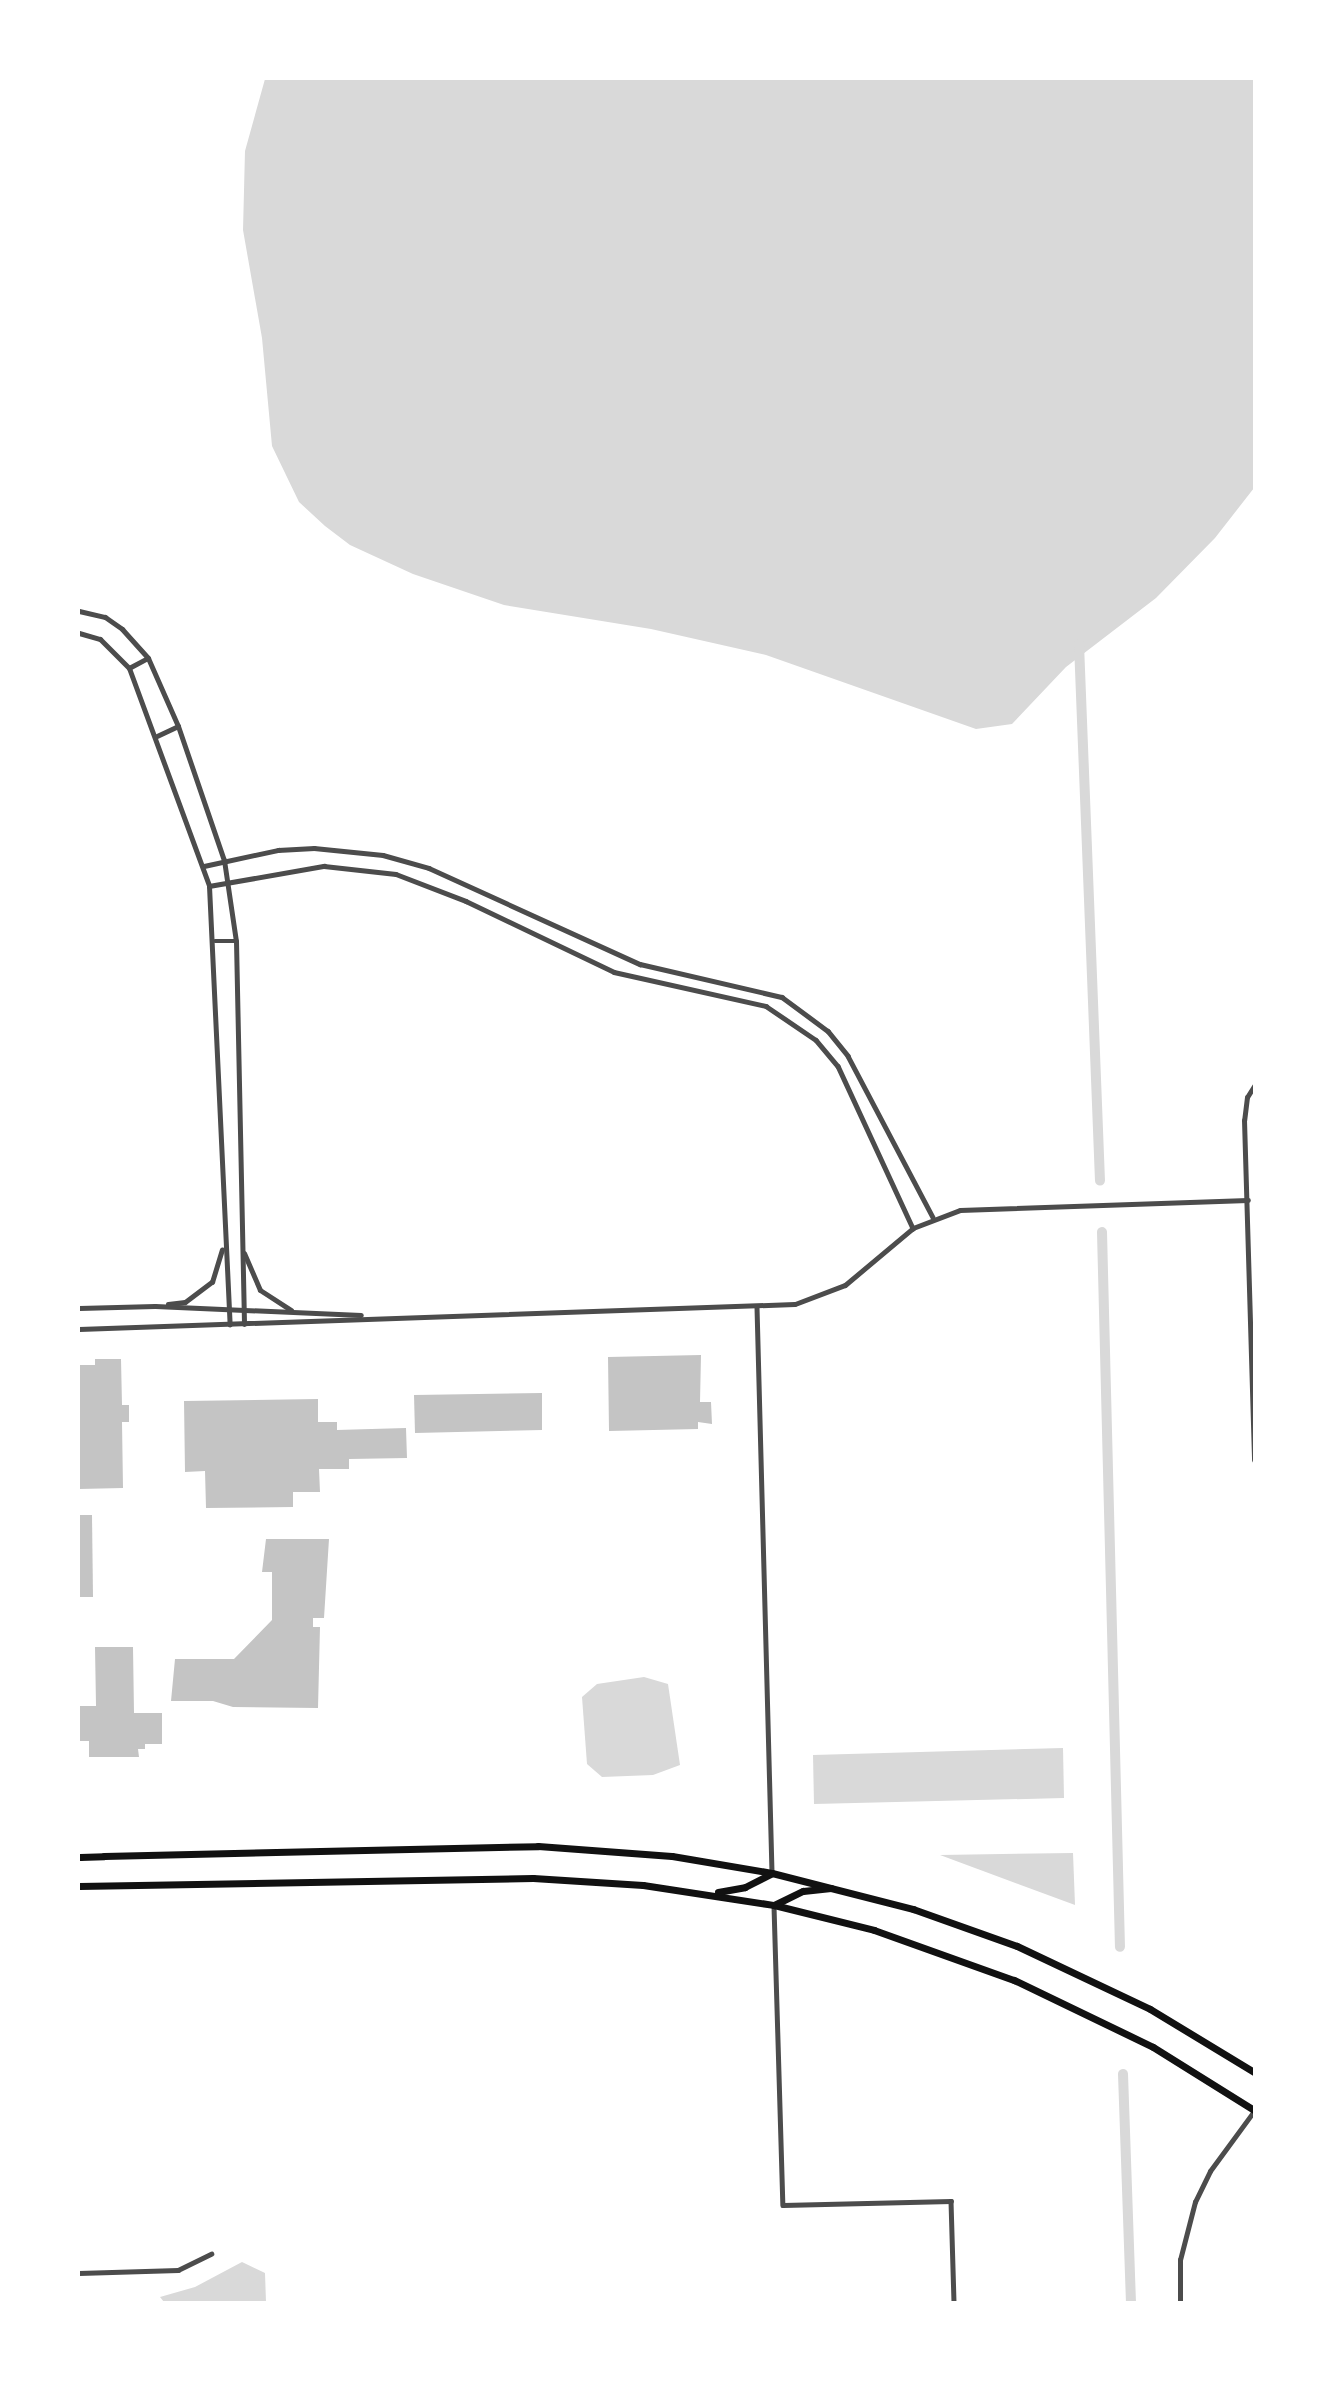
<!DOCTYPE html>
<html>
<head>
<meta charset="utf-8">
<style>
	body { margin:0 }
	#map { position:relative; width:1333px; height:2381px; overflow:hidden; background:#fff; font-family:"Fira Sans Condensed",sans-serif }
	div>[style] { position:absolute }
	.water>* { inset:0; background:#d9d9d9 }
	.canal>* { height:10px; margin:-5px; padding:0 5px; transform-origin:5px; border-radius:5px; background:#d9d9d9 }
	.building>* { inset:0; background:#c4c4c4 }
	.minor>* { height:4.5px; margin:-2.25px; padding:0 2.25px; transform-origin:2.25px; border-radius:2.25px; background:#4c4c4c }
	.tertiary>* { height:5px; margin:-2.5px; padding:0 2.5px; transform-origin:2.5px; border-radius:2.5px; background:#4c4c4c }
	.primary>* { height:7px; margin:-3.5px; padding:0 3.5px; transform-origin:3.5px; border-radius:3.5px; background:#111 }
	.trunk>* { height:7px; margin:-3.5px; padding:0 3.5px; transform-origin:3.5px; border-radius:3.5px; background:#111 }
	span { translate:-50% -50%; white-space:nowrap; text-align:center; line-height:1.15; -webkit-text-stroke:7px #fff; paint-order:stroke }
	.frame { position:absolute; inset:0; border:80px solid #fff; pointer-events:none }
</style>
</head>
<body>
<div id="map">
	<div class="water">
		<i style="clip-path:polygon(265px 79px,1254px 79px,1254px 488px,1215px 538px,1156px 598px,1066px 667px,1012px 724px,976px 729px,766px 655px,651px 629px,504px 605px,413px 574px,350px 545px,325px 526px,299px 502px,272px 446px,262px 338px,243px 230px,245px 151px)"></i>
		<i style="clip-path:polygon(644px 1677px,668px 1684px,680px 1765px,653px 1775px,602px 1777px,587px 1764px,582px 1697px,597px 1684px)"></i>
		<i style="clip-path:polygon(1063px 1748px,1064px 1798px,814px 1804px,813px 1755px)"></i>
		<i style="clip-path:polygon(1073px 1853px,1075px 1905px,940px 1855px)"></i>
		<i style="clip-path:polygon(242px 2262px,265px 2273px,266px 2302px,164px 2302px,160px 2297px,195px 2287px)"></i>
	</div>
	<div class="canal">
		<i style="left:1079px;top:644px;width:537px;rotate:87.76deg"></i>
		<i style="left:1102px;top:1232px;width:715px;rotate:88.56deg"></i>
		<i style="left:1123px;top:2074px;width:228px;rotate:88deg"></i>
	</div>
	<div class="building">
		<i style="clip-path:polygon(701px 1355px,700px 1402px,711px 1402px,712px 1424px,698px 1422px,698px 1429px,609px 1431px,608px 1357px)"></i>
		<i style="clip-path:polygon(95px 1359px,121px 1359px,122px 1405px,129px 1405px,129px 1422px,122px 1422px,123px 1488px,79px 1489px,79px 1365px,95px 1365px)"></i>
		<i style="clip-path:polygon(542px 1393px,542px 1430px,415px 1433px,414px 1395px)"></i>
		<i style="clip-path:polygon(318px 1399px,318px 1422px,337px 1422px,337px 1430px,406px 1428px,407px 1458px,349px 1459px,349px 1469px,319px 1469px,320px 1492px,293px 1492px,293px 1507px,206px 1508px,205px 1471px,185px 1472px,184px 1401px)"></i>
		<i style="clip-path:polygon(79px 1515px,92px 1515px,93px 1597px,79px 1597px)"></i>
		<i style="clip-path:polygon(266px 1539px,329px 1539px,324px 1618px,313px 1618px,313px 1627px,320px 1627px,318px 1708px,233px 1707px,213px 1701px,171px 1701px,175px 1659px,234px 1659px,272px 1620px,272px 1572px,262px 1572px)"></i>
		<i style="clip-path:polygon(95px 1647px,133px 1647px,134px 1713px,162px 1713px,162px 1744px,145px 1744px,145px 1749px,138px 1749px,139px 1757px,89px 1757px,89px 1741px,79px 1741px,79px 1706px,96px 1706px)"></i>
	</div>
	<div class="minor">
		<i style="left:129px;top:668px;width:21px;rotate:-28deg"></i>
		<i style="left:157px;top:736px;width:23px;rotate:-25deg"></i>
		<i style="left:204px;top:866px;width:76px;rotate:-12.2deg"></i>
		<i style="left:278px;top:850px;width:36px;rotate:-3deg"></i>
		<i style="left:314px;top:848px;width:69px;rotate:5.8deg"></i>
		<i style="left:383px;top:855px;width:48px;rotate:15.8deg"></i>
		<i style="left:429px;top:868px;width:232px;rotate:24.5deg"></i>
		<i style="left:640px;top:964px;width:146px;rotate:13.1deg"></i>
		<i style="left:782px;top:997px;width:57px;rotate:36.5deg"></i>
		<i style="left:828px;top:1031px;width:32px;rotate:51deg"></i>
		<i style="left:848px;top:1056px;width:182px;rotate:62.2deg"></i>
		<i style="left:209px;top:886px;width:117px;rotate:-9.9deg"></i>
		<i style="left:324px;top:866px;width:72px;rotate:6.3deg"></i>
		<i style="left:396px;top:874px;width:75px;rotate:21.1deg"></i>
		<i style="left:466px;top:901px;width:164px;rotate:25.6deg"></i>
		<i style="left:614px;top:972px;width:156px;rotate:12.6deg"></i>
		<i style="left:766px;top:1006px;width:60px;rotate:34.2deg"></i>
		<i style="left:816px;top:1040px;width:34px;rotate:50deg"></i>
		<i style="left:838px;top:1066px;width:179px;rotate:65.2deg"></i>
		<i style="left:215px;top:941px;width:21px"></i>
		<i style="left:757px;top:1307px;width:566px;rotate:88.48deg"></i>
		<i style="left:774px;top:1906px;width:299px;rotate:88.3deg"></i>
		<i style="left:783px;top:2205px;width:168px;rotate:-1.4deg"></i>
		<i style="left:951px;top:2201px;width:101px;rotate:88.3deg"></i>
		<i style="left:79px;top:2273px;width:99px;rotate:-1.7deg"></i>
		<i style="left:178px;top:2270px;width:37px;rotate:-26deg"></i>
		<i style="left:1180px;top:2302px;width:42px;rotate:-90deg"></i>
		<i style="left:1180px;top:2260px;width:60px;rotate:-75.5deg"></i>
		<i style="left:1195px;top:2202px;width:34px;rotate:-64deg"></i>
		<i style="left:1210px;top:2171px;width:74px;rotate:-53.7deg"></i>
	</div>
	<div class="tertiary">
		<i style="left:79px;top:611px;width:27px;rotate:13deg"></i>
		<i style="left:105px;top:617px;width:21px;rotate:35deg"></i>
		<i style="left:122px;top:629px;width:39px;rotate:48deg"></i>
		<i style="left:148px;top:658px;width:74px;rotate:66.2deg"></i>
		<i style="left:178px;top:726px;width:142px;rotate:71.1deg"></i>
		<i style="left:224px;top:860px;width:82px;rotate:81.6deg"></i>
		<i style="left:236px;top:941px;width:383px;rotate:88.8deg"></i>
		<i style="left:79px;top:633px;width:22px;rotate:16deg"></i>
		<i style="left:100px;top:639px;width:41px;rotate:45deg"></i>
		<i style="left:129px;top:668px;width:232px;rotate:69.8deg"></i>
		<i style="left:209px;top:886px;width:439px;rotate:87.3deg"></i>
		<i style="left:1254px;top:1086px;width:13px;rotate:122deg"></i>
		<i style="left:1247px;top:1097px;width:23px;rotate:97deg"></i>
		<i style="left:1244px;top:1120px;width:340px;rotate:88.3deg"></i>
		<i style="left:244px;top:1253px;width:40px;rotate:66.6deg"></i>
		<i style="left:260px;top:1290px;width:37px;rotate:33deg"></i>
		<i style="left:168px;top:1304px;width:17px;rotate:-7deg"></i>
		<i style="left:185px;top:1302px;width:34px;rotate:-37deg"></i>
		<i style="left:212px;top:1282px;width:34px;rotate:-73deg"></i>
		<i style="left:79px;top:1308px;width:76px;rotate:-1.5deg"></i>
		<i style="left:155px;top:1306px;width:206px;rotate:2.5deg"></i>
		<i style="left:79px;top:1329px;width:716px;rotate:-2deg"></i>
		<i style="left:795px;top:1304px;width:53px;rotate:-20.8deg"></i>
		<i style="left:845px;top:1285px;width:89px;rotate:-40deg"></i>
		<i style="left:913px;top:1228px;width:50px;rotate:-21deg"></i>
		<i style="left:960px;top:1210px;width:288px;rotate:-2deg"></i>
	</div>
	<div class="primary">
		<i style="left:80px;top:1857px;width:24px;rotate:-2deg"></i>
	</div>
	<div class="trunk">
		<i style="left:104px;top:1856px;width:434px;rotate:-1.3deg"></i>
		<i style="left:538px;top:1846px;width:134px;rotate:4.3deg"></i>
		<i style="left:672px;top:1856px;width:101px;rotate:9.6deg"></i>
		<i style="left:772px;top:1873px;width:146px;rotate:14.3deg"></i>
		<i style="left:913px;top:1909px;width:110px;rotate:19.6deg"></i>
		<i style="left:1017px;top:1946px;width:147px;rotate:25.3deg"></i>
		<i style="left:1150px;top:2009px;width:122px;rotate:31.2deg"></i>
		<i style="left:79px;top:1857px;width:1px"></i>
		<i style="left:79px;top:1886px;width:454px;rotate:-1deg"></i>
		<i style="left:533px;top:1878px;width:110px;rotate:3.6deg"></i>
		<i style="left:643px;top:1885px;width:133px;rotate:8.7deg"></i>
		<i style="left:774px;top:1905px;width:103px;rotate:14deg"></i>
		<i style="left:874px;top:1930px;width:149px;rotate:19.7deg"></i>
		<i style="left:1014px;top:1980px;width:154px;rotate:25.7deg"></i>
		<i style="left:1153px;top:2047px;width:119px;rotate:32deg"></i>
		<i style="left:718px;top:1892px;width:27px;rotate:-10deg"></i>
		<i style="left:745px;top:1887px;width:30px;rotate:-27deg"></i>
		<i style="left:774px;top:1905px;width:32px;rotate:-26deg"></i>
		<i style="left:803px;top:1891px;width:28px;rotate:-6deg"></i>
	</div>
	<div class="frame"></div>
</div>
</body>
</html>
